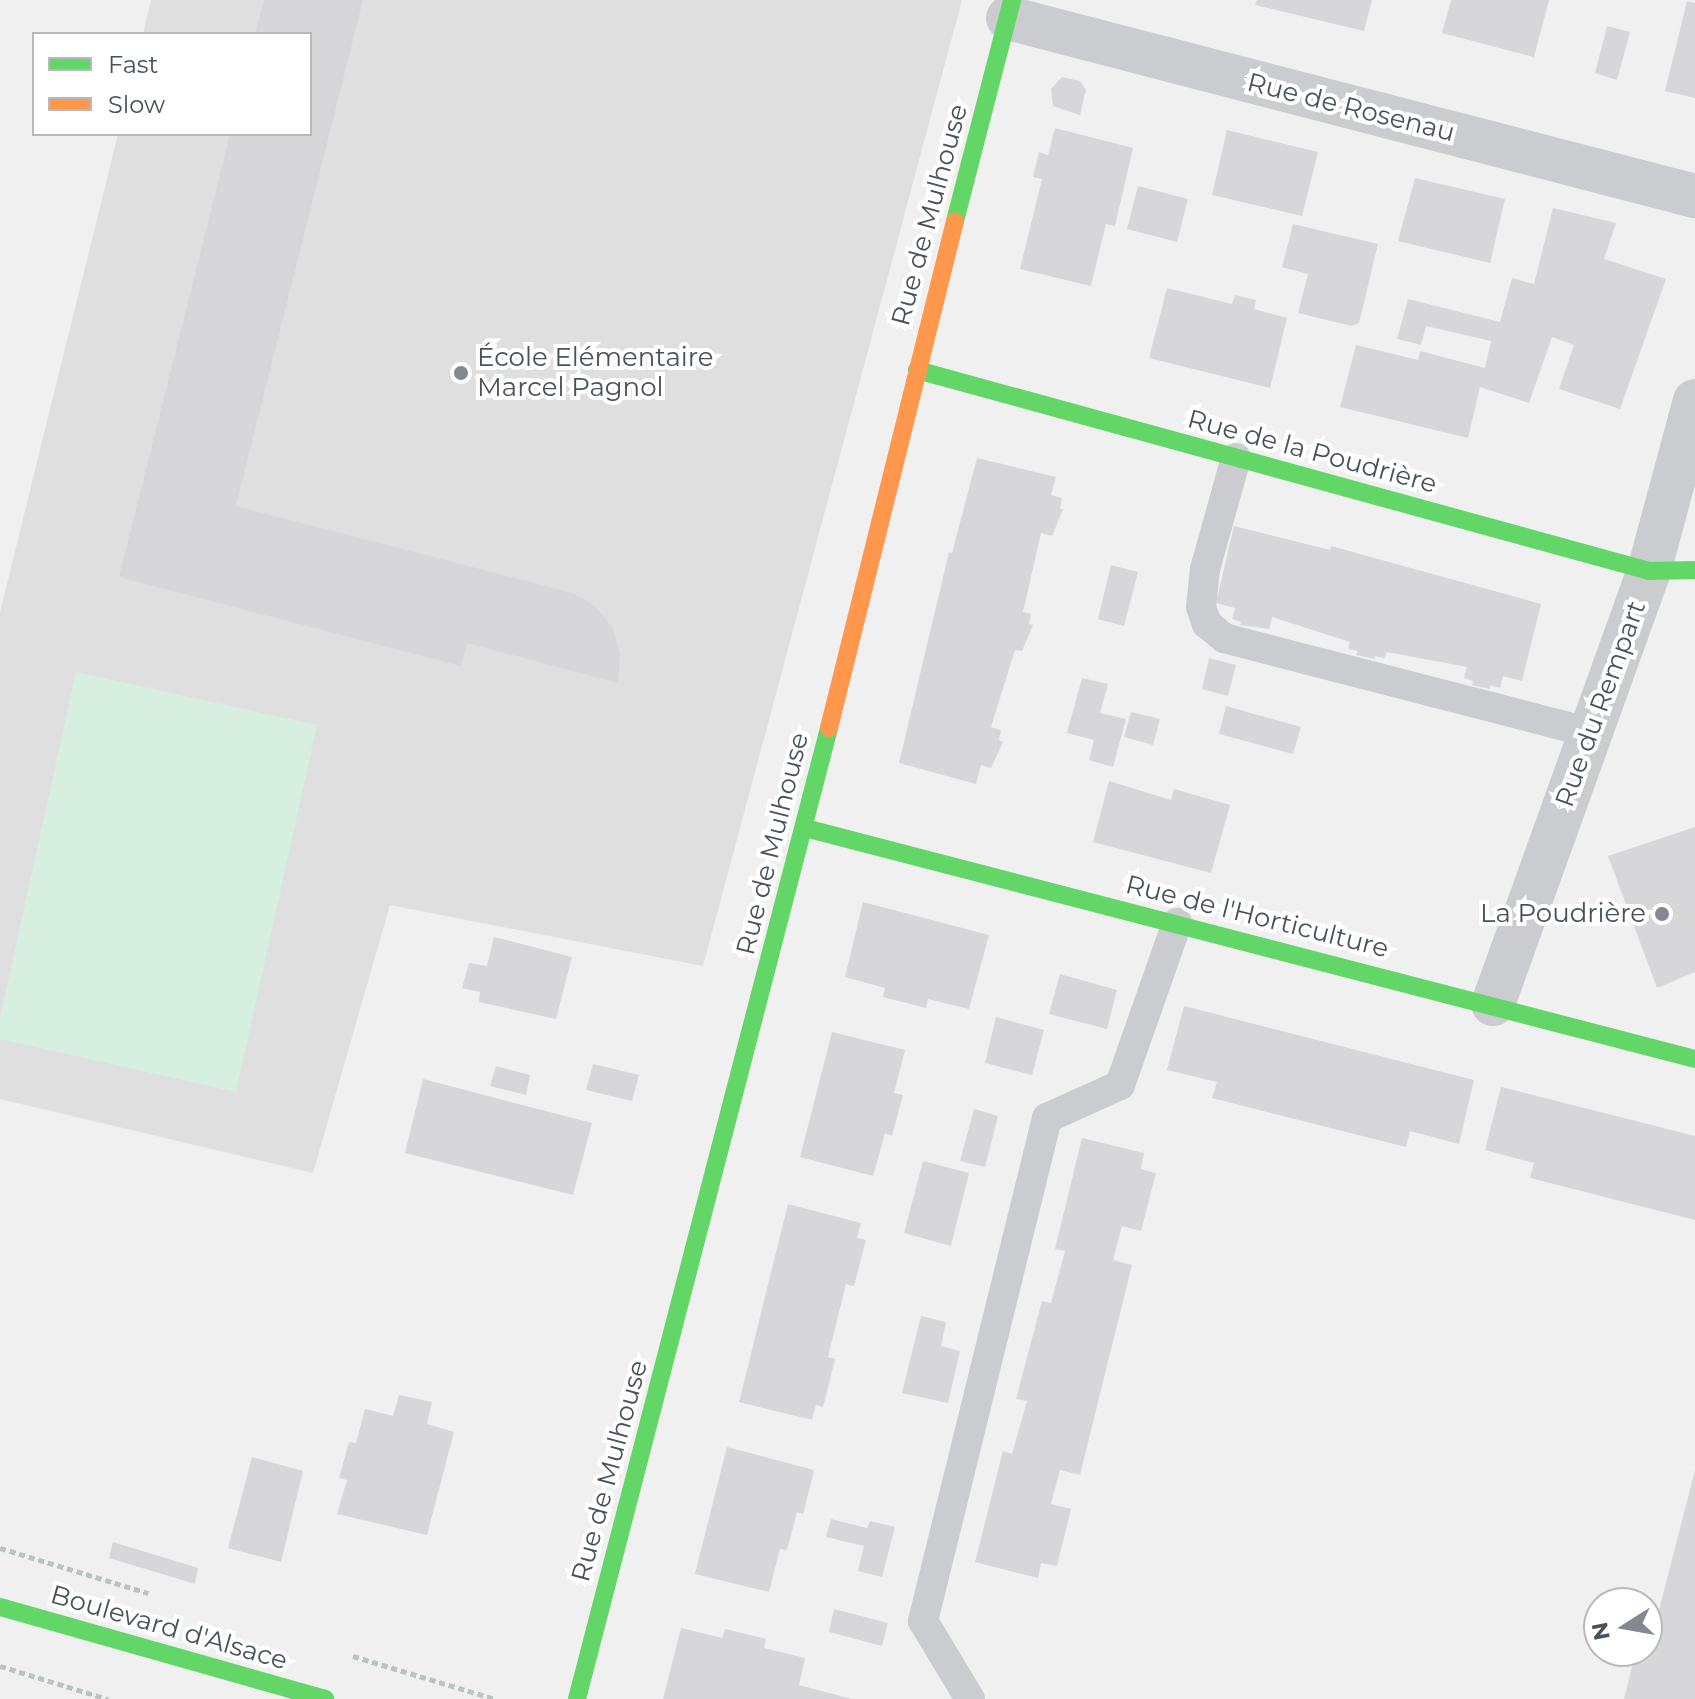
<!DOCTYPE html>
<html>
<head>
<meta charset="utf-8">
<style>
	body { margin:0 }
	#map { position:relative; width:1695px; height:1699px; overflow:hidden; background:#f1f0f0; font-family:Montserrat,sans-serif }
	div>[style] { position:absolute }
	.education>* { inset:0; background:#dfdfe0 }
	.green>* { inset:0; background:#d6efe0 }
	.building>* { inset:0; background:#d7d7d9 }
	.path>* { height:5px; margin-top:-2.5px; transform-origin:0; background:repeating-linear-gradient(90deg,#b8c4c0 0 6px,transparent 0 10px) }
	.lane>* { height:30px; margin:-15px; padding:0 15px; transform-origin:15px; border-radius:15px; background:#cacccf }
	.street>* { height:44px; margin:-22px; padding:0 22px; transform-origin:22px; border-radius:22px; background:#cacccf }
	.fast>* { height:18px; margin:-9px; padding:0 9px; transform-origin:9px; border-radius:9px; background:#63d668 }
	.slow>* { height:18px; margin:-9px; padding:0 9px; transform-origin:9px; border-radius:9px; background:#ff974d }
	.dots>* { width:22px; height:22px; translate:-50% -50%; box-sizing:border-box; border:4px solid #fff; border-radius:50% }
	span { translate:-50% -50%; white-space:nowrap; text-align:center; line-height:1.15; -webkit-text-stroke:8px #fff; paint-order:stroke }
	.street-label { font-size:26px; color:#48525c }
	.poi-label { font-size:26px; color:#48525c }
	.left { translate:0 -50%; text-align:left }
	.right { translate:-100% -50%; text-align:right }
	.legend { position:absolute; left:32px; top:32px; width:280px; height:104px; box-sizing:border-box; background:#fff; border:2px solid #b6babe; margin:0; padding:10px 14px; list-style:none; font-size:24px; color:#48525c }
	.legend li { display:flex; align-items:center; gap:16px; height:40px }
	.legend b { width:40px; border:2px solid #b6babe }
	.north { position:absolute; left:1583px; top:1587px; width:80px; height:80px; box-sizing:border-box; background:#fff; border:2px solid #b6babe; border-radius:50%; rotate:259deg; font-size:22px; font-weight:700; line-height:32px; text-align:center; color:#48525c }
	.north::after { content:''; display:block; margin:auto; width:28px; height:36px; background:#838990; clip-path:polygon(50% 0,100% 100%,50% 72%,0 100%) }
</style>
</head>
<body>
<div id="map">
	<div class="education">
		<i style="clip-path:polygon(151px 0,962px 0,703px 966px,390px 905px,313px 1173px,0 1099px,0 612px,118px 134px,310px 134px,310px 34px,143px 34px)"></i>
	</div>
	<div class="green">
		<i style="clip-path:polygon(76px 672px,317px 725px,236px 1092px,0 1039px,0 1018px)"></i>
	</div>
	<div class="building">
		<i style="clip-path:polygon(264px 0,363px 0,236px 506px,573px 593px,594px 605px,613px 628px,620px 654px,618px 683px,467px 643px,461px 666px,119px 577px,230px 134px,310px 134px,310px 34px,255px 34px)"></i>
		<i style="clip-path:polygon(1257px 0,1372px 0,1364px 31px,1255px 5px)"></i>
		<i style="clip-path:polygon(1451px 0,1549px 0,1534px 57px,1442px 33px)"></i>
		<i style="clip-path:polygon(1687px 1px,1695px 3px,1695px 98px,1665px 91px)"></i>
		<i style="clip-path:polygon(1607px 26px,1630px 32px,1617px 80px,1595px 73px)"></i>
		<i style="clip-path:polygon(1062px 77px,1080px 81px,1086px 90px,1080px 115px,1053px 106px,1051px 89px)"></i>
		<i style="clip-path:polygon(1055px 128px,1133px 148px,1115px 226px,1106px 224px,1091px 286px,1020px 269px,1042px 179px,1033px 177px,1039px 152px,1048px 155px)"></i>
		<i style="clip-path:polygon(1227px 130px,1318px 152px,1302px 216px,1212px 195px)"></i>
		<i style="clip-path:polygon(1415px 178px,1505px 199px,1490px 263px,1398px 241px)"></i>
		<i style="clip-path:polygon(1138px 186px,1188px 199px,1177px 242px,1127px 229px)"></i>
		<i style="clip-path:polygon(1553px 208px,1616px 223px,1604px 259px,1666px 279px,1620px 409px,1559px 389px,1574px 345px,1552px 337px,1529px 403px,1480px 387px,1468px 438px,1340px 407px,1356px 345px,1418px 360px,1420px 351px,1485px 368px,1491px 341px,1426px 326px,1421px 345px,1397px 339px,1408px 299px,1500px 322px,1512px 278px,1534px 284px)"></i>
		<i style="clip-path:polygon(1293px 224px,1378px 244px,1359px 323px,1352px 326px,1298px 313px,1308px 274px,1282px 267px)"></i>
		<i style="clip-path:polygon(1167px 288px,1232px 304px,1235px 295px,1256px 300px,1254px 309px,1287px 318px,1270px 388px,1149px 358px)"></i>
		<i style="clip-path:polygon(977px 458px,1056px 477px,1051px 495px,1062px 498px,1060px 509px,1063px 509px,1052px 536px,1041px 533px,1023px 612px,1031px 614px,1029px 624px,1033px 625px,1022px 651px,1015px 650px,991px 727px,1001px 730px,999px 740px,1003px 742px,991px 768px,981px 765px,976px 784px,899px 763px,949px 552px,952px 553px)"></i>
		<i style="clip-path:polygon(1234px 526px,1330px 550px,1331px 546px,1541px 604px,1522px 681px,1503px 676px,1500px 688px,1490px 685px,1490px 689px,1472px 685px,1473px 681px,1464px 678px,1467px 667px,1387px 652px,1384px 658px,1375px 656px,1375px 659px,1356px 655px,1358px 651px,1348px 649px,1350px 642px,1272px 617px,1269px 629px,1240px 625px,1241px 622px,1232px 619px,1235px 608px,1216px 603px)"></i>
		<i style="clip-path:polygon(1111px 565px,1138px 572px,1124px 626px,1098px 619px)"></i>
		<i style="clip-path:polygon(1209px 658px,1236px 665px,1228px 696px,1202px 689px)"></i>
		<i style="clip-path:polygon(1082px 678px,1108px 684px,1100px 713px,1126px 719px,1113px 767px,1089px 760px,1094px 740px,1067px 733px)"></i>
		<i style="clip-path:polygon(1226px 706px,1301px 727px,1293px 754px,1219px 734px)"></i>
		<i style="clip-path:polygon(1131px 712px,1160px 719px,1153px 745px,1124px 737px)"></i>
		<i style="clip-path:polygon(1109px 781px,1171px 800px,1174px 789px,1230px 805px,1211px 873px,1093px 842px)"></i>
		<i style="clip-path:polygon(1695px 827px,1695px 972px,1657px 988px,1608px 856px)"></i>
		<i style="clip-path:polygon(863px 902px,989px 935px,969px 1009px,928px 999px,926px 1008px,883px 997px,885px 988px,845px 977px)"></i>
		<i style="clip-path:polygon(494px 937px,572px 957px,556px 1019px,479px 1002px,480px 992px,462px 988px,469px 963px,487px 966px)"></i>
		<i style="clip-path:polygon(1060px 974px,1117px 990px,1107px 1029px,1049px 1014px)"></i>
		<i style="clip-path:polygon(1184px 1006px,1474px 1080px,1459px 1144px,1410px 1131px,1406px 1147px,1212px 1098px,1217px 1082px,1167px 1070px)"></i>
		<i style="clip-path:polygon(996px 1017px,1044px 1030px,1032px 1075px,985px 1063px)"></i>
		<i style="clip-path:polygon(832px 1032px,905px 1050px,894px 1093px,903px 1095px,892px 1136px,885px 1133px,873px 1176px,800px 1157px)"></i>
		<i style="clip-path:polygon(593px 1064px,639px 1075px,632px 1101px,586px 1090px)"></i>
		<i style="clip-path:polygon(496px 1066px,530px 1075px,526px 1095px,490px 1086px)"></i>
		<i style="clip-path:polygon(423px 1079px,592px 1123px,573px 1195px,405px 1153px)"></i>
		<i style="clip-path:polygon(1501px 1087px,1695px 1136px,1695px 1220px,1530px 1178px,1534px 1163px,1485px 1150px)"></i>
		<i style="clip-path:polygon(974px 1109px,998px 1116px,985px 1167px,960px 1161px)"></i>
		<i style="clip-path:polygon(1082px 1138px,1144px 1153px,1141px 1169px,1156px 1173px,1141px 1231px,1122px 1226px,1113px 1260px,1132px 1265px,1080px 1475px,1060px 1470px,1051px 1504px,1071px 1509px,1057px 1566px,1041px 1563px,1038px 1578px,975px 1562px,1003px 1451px,1012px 1454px,1027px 1401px,1016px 1399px,1042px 1301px,1051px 1303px,1065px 1251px,1055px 1249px)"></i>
		<i style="clip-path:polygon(923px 1161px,969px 1173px,951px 1246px,904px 1233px)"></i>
		<i style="clip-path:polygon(788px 1204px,861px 1223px,857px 1238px,866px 1240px,854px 1286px,846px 1284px,828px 1357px,835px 1359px,823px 1407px,816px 1405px,812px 1420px,739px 1402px)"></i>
		<i style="clip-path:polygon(921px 1316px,946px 1322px,941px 1346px,960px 1351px,948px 1403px,902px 1393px)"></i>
		<i style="clip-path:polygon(399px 1395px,432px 1402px,427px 1424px,454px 1432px,427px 1535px,337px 1514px,347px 1480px,339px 1478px,349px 1442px,356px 1443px,365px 1409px,393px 1416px)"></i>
		<i style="clip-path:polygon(727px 1447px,814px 1470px,803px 1514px,797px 1512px,787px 1550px,780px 1549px,769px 1592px,695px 1574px)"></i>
		<i style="clip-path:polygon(252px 1457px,303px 1471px,281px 1562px,228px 1548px)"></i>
		<i style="clip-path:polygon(1695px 1470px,1695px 1699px,1624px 1699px,1636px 1651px,1649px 1649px)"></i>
		<i style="clip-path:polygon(831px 1519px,867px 1528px,870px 1521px,895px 1527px,882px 1577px,858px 1571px,864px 1546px,826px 1537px)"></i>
		<i style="clip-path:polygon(113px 1542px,198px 1568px,195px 1584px,109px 1558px)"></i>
		<i style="clip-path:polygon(834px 1609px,888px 1623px,882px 1646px,829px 1632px)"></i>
		<i style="clip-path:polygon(681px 1628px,722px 1638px,725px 1629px,766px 1639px,764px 1648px,805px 1658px,799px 1685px,852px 1699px,663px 1699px)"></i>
	</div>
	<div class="path">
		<i style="left:0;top:1548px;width:155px;rotate:16.9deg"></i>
		<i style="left:353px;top:1656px;width:148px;rotate:16.8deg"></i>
		<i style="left:0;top:1666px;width:113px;rotate:17deg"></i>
	</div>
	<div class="lane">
		<i style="left:1236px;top:458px;width:115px;rotate:105.6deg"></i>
		<i style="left:1205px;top:569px;width:38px;rotate:96deg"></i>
		<i style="left:1201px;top:607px;width:18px;rotate:71deg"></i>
		<i style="left:1207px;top:624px;width:22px;rotate:39deg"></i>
		<i style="left:1224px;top:638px;width:379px;rotate:14.5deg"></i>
		<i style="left:970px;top:1699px;width:91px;rotate:-121.1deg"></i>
		<i style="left:923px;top:1621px;width:518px;rotate:-76.15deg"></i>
		<i style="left:1047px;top:1118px;width:80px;rotate:-24.3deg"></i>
		<i style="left:1120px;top:1085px;width:172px;rotate:-70.6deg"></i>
	</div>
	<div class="street">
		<i style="left:1008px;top:18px;width:710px;rotate:14.53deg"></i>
		<i style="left:1493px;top:1004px;width:460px;rotate:-70.2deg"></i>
		<i style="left:1649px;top:571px;width:176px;rotate:-74.9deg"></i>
	</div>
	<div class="fast">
		<i style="left:955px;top:221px;width:228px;rotate:-75.5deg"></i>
		<i style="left:917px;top:370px;width:759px;rotate:15.35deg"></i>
		<i style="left:1649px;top:571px;width:46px;rotate:-1.2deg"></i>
		<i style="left:805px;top:828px;width:919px;rotate:14.55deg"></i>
		<i style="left:0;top:1607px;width:338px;rotate:15.8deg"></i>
		<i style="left:577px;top:1699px;width:1003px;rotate:-75.45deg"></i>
	</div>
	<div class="slow">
		<i style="left:829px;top:728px;width:522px;rotate:-76.04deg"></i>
	</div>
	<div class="dots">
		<i style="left:461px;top:373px;background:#838990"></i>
		<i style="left:1662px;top:914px;background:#838990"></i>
	</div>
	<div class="street-label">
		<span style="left:1351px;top:108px;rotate:14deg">Rue de Rosenau</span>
		<span style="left:930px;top:215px;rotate:-75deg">Rue de Mulhouse</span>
		<span style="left:1312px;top:452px;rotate:15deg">Rue de la Poudrière</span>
		<span style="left:1601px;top:704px;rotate:-70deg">Rue du Rempart</span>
		<span style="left:773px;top:844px;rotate:-76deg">Rue de Mulhouse</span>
		<span style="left:1257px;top:917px;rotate:14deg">Rue de l'Horticulture</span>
		<span style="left:610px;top:1471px;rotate:-75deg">Rue de Mulhouse</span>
		<span style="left:169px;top:1628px;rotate:16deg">Boulevard d'Alsace</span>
	</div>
	<div class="poi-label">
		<span class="left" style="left:477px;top:373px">École Elémentaire<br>Marcel Pagnol</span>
		<span class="right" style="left:1646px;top:914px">La Poudrière</span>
	</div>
	<ul class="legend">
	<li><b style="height:10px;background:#63d668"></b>Fast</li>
	<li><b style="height:10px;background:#ff974d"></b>Slow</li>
	</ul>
	<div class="north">N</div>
</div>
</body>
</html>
